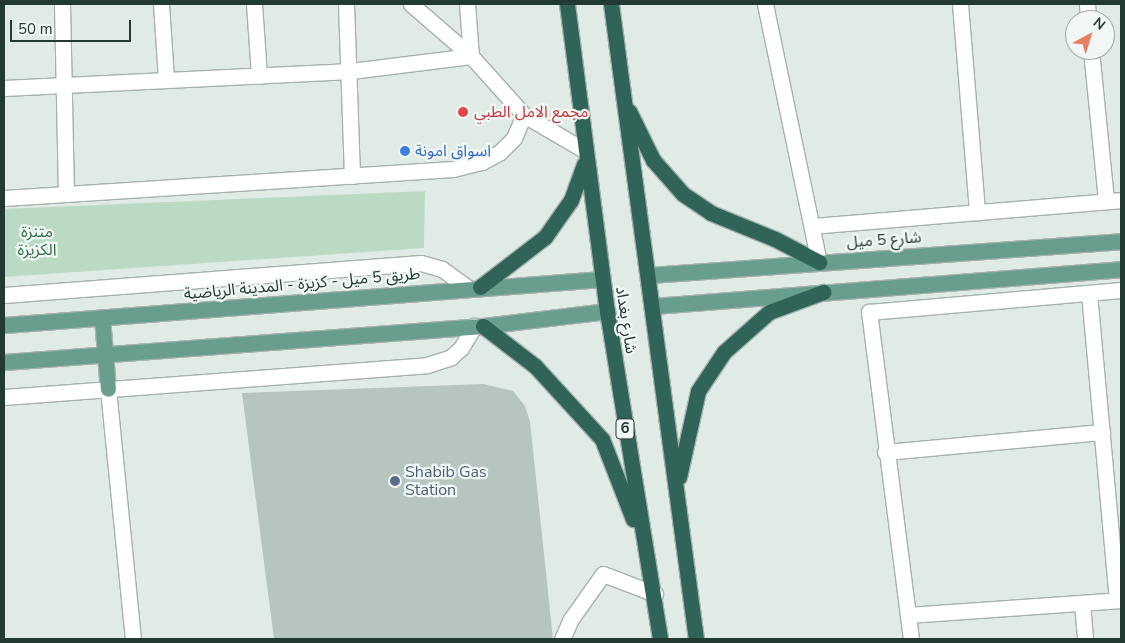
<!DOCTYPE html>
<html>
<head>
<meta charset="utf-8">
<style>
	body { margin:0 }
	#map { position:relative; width:1125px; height:643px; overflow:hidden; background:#e1ebe6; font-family:"Nunito Sans","Noto Sans Arabic",sans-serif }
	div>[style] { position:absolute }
	.green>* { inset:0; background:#bbdac3 }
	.building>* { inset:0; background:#b7c5bf }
	.roads { filter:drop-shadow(1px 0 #a4b2ad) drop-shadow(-1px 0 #a4b2ad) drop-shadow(0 1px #a4b2ad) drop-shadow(0 -1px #a4b2ad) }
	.street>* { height:15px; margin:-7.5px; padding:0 7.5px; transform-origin:7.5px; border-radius:7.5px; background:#fff }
	.secondary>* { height:15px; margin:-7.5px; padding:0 7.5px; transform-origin:7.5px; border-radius:7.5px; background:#fff }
	.primary>* { height:15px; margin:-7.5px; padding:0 7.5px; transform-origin:7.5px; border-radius:7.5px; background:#699d8e }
	.highway>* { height:15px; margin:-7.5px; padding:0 7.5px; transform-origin:7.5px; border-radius:7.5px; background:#316458 }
	.dots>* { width:14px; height:14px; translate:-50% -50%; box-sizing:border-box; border:2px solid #f1f7f4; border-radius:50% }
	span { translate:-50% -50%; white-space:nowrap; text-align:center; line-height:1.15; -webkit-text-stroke:4.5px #f1f7f4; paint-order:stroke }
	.shield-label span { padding:1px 4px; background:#f1f7f4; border:1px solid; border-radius:4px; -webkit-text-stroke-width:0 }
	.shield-label { font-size:15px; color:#233a33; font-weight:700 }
	.health-label { font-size:16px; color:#be3a42 }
	.left { translate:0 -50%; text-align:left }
	.shop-label { font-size:16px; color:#366cbe }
	.park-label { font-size:16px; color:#306e46 }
	.street-label { font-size:16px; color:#233a33 }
	.service-label { font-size:16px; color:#4e5e75 }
	.frame { position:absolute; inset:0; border:5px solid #233a33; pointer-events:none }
	.north { position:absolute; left:1065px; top:10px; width:50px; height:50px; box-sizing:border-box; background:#f1f7f4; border:1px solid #9faba7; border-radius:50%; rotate:39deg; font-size:14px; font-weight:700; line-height:20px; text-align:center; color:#233a33 }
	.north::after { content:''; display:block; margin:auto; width:18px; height:22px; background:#e87e62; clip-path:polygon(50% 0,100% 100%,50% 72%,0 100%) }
	.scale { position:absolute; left:10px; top:20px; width:121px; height:22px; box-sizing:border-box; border:2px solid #233a33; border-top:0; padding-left:6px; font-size:15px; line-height:18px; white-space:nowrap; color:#233a33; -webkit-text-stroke:4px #f1f7f4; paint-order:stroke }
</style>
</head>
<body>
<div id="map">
	<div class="green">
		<i style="clip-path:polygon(425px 191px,424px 248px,4px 277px,4px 209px)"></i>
	</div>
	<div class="building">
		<i style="clip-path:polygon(483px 384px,513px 391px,525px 406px,530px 422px,553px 639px,274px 639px,242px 393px)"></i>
	</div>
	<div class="roads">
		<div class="street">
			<i style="left:62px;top:4px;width:190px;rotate:88.8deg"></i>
			<i style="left:161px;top:4px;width:76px;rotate:86.2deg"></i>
			<i style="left:254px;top:4px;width:72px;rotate:86deg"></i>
			<i style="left:346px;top:4px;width:172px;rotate:88deg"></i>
			<i style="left:411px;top:4px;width:79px;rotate:40.9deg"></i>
			<i style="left:960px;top:4px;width:209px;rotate:85.3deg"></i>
			<i style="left:1087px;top:4px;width:16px;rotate:86deg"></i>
			<i style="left:1091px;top:50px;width:152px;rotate:84.3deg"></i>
			<i style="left:4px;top:88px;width:347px;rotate:-2.8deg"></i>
			<i style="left:351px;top:71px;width:121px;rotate:-7.1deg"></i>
			<i style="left:524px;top:115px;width:69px;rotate:30.3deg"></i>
			<i style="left:4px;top:198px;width:450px;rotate:-3.7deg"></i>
			<i style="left:453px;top:169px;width:30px;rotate:-14deg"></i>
			<i style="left:482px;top:162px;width:21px;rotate:-29deg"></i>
			<i style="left:500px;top:152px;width:20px;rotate:-45deg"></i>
			<i style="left:514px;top:138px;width:25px;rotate:-67deg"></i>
			<i style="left:524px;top:115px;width:79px;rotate:-131.9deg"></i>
			<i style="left:471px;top:56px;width:52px;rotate:-94.4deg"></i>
			<i style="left:1089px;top:293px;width:308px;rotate:84.8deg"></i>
			<i style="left:108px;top:389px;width:251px;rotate:84.3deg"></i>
			<i style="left:885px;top:452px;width:218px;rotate:-5.3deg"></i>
			<i style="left:1082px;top:603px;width:36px;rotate:85deg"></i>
			<i style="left:908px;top:615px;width:214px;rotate:-4deg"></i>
			<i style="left:562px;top:639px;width:22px;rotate:-66deg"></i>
			<i style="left:571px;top:619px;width:55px;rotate:-54.6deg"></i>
			<i style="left:603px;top:574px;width:56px;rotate:21deg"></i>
		</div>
		<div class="secondary">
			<i style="left:765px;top:4px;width:264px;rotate:78.2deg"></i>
			<i style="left:812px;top:226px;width:310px;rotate:-4.8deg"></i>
			<i style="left:4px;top:295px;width:418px;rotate:-4.4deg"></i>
			<i style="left:421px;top:263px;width:22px;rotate:16deg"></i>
			<i style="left:442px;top:269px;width:32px;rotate:36deg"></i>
			<i style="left:4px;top:397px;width:424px;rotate:-4.3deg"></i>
			<i style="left:427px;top:365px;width:25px;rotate:-18deg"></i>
			<i style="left:451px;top:357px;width:13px;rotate:-42deg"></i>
			<i style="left:461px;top:348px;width:26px;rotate:-59deg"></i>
			<i style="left:911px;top:639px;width:330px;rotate:-97.3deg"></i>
			<i style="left:869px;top:312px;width:253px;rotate:-5deg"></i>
		</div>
		<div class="primary">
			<i style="left:650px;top:275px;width:472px;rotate:-4.1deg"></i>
			<i style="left:654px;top:306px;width:468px;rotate:-4.5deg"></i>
			<i style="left:102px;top:318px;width:71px;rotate:85.2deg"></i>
			<i style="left:4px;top:325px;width:600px;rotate:-4.4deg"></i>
			<i style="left:4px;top:362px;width:480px;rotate:-4.3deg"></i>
			<i style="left:483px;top:326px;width:125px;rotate:-6.9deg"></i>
		</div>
		<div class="highway">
			<i style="left:567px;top:4px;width:310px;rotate:82.6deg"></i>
			<i style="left:607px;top:311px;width:332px;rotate:80.8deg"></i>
			<i style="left:611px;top:4px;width:641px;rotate:82.38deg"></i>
			<i style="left:629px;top:111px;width:55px;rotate:63.9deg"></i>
			<i style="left:653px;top:160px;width:45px;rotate:48.6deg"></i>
			<i style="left:683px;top:194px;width:34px;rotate:34deg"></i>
			<i style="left:711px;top:213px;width:69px;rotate:22.1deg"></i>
			<i style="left:775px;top:239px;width:50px;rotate:27.6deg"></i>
			<i style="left:480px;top:287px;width:82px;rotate:-37.6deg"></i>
			<i style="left:545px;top:237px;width:45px;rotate:-54.9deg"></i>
			<i style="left:571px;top:200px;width:38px;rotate:-70deg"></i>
			<i style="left:483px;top:326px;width:66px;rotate:37.6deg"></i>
			<i style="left:535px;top:366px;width:99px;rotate:47.5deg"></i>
			<i style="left:602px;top:439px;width:86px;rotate:68.8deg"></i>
			<i style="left:679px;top:477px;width:88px;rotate:-77.5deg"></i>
			<i style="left:698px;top:391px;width:47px;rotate:-56.3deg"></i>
			<i style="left:724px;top:352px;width:60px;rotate:-41.6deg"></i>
			<i style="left:769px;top:312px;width:58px;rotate:-20.3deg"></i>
		</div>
	</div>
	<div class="dots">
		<i style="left:463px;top:112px;background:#e0444e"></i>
		<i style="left:405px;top:151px;background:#3f7fe0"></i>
		<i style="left:395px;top:481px;background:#5c6f8a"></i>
	</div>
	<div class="shield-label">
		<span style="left:625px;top:429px">6</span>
	</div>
	<div class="health-label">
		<span class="left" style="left:474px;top:112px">مجمع الامل الطبي</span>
	</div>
	<div class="shop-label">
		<span class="left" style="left:415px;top:151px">اسواق امونة</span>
	</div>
	<div class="park-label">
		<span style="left:37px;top:241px">متنزة<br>الكزيزة</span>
	</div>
	<div class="street-label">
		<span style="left:884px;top:240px;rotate:-4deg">شارع 5 ميل</span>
		<span style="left:302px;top:284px;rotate:-5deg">طريق 5 ميل - كزيزة - المدينة الرياضية</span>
		<span style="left:626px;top:320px;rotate:81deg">شارع بغداد</span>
	</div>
	<div class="service-label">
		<span class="left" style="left:405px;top:481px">Shabib Gas<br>Station</span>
	</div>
	<div class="frame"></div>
	<div class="north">N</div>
	<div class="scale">50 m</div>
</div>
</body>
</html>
